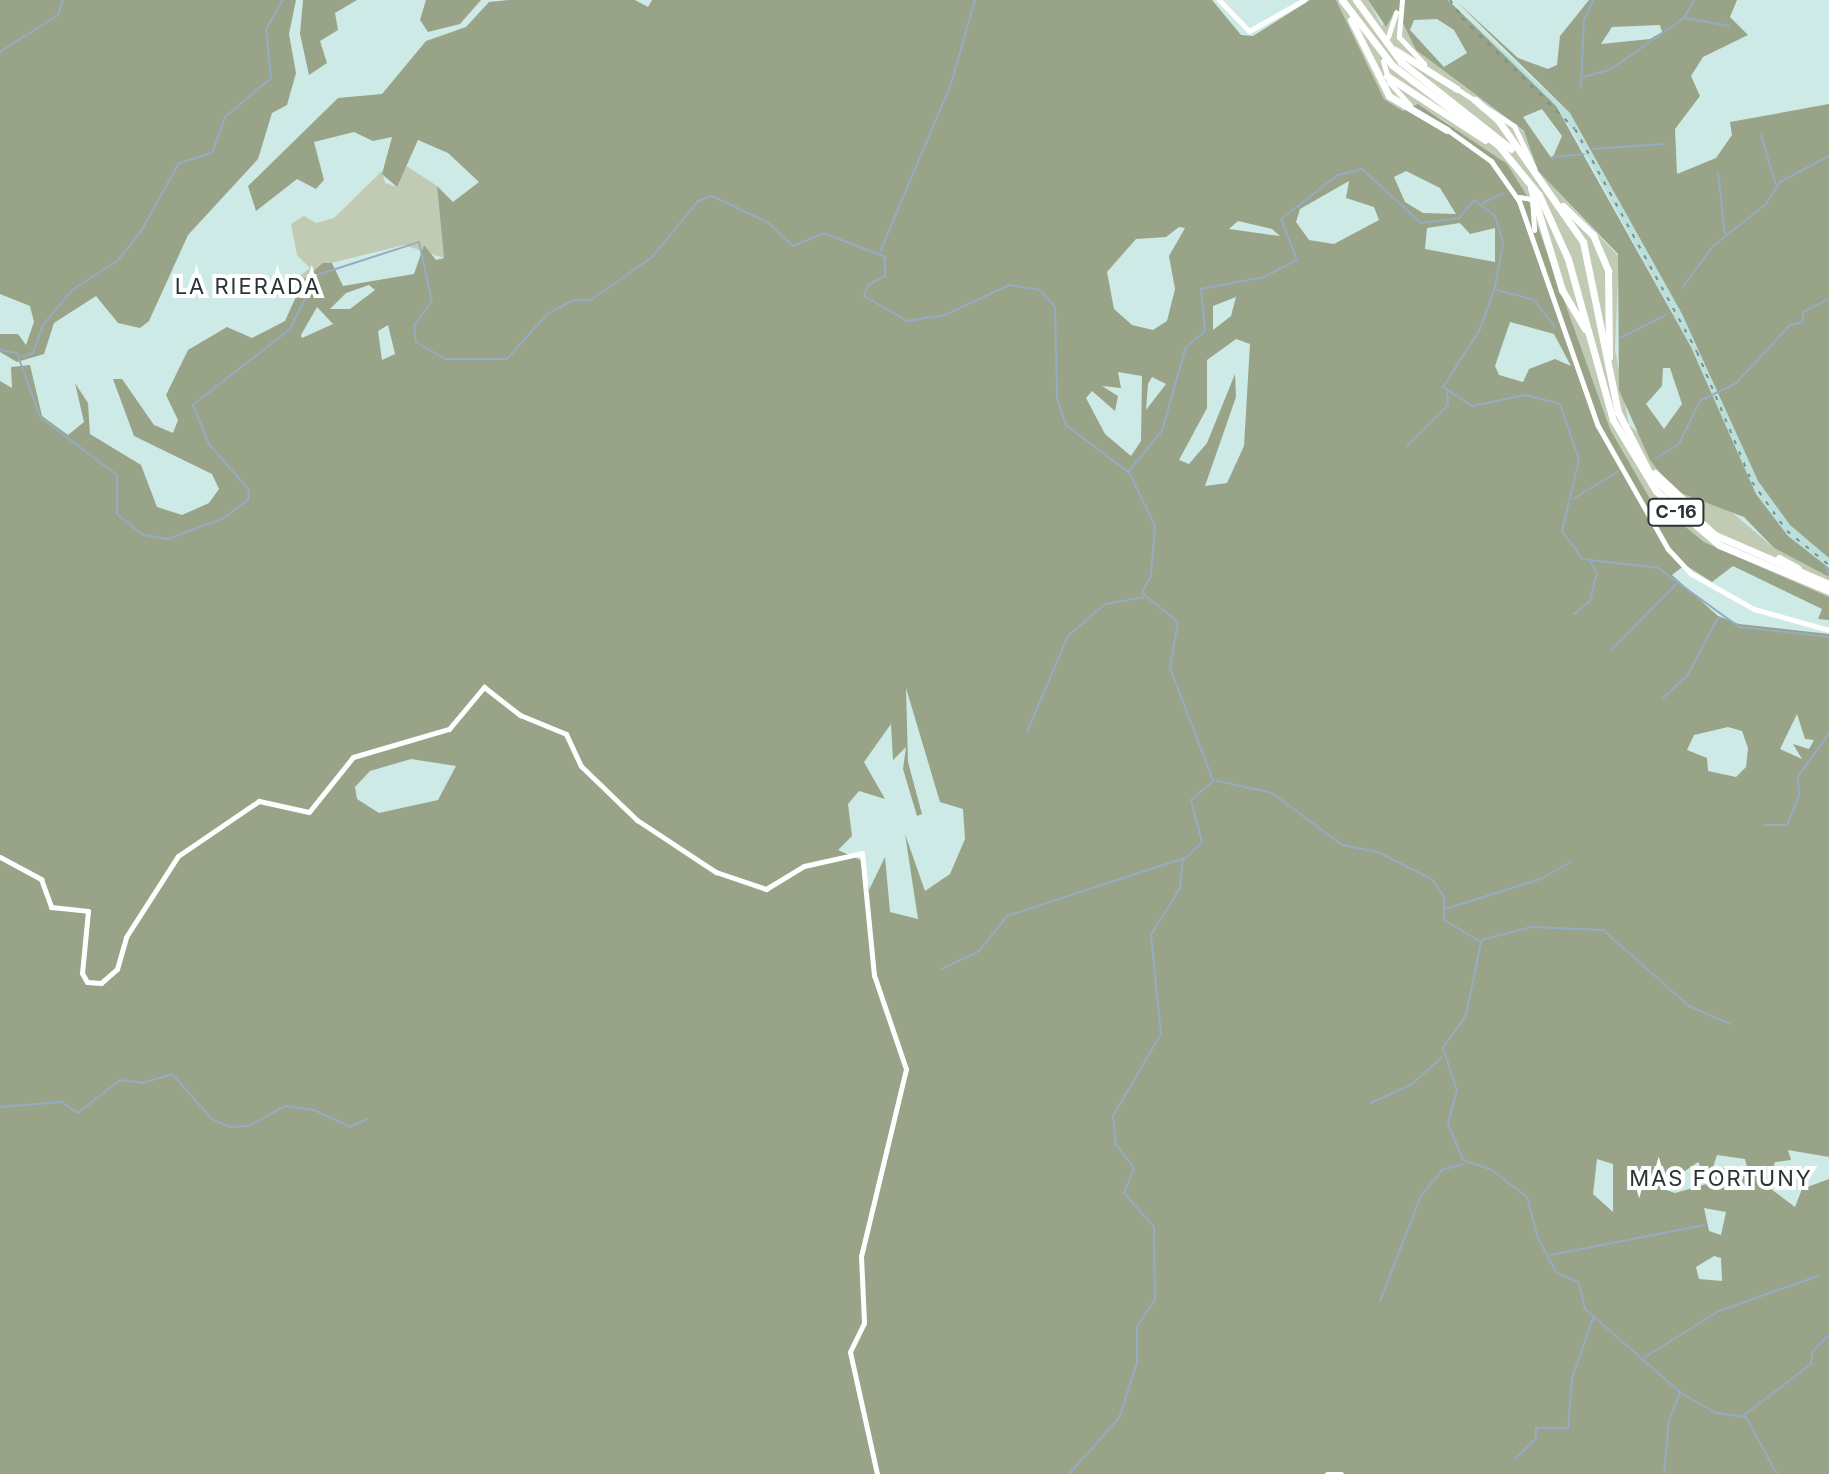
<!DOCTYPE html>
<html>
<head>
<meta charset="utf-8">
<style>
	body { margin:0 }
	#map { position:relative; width:1829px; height:1474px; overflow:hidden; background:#ceeae7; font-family:Inter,sans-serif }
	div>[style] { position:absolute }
	.built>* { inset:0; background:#bbe0dc }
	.green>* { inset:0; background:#c1cab3 }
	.forest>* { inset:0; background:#98a388 }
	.stream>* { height:2px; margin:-1px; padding:0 1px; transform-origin:1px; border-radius:1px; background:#97abc2 }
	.secondary>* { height:5px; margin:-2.5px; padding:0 2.5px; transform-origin:2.5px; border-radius:2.5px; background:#fff }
	.highway>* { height:7px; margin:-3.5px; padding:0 3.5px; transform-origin:3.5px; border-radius:3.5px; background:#fff }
	.rail>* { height:2px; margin-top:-1px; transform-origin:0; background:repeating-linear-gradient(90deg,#7b8f8d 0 4px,transparent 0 12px) }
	span { translate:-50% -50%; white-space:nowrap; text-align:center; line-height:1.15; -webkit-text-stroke:8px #fff; paint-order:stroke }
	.shield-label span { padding:2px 6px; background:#fff; border:2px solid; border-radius:6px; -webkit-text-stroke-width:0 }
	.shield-label { font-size:18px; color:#293433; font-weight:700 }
	.neighbourhood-label { font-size:22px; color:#293433; letter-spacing:2px }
</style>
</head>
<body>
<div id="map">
	<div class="built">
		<i style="clip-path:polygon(1448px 0,1570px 113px,1682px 314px,1758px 481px,1790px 525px,1829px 558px,1829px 568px,1788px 536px,1756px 495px,1691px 347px,1571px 128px)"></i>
	</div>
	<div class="green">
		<i style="clip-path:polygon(1336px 0,1368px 0,1382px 26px,1396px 9px,1416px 50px,1524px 132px,1538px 171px,1619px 257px,1615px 350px,1629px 425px,1774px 548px,1829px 577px,1829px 597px,1704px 542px,1649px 497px,1610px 429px,1527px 196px,1448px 123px,1418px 104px,1403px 111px,1384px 99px)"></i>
		<i style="clip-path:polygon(405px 165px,437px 186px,444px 258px,404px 245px,331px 263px,306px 277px,297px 296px,290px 284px,310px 268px,297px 255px,291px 224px,304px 216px,316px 223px,334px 218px,382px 171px,385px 183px,397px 187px)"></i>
	</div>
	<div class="forest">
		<i style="clip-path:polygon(0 0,296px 0,289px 34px,296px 73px,287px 105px,272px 113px,258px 159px,188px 235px,149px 321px,140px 328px,118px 323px,96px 296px,54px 323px,44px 354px,17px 362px,0 352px,0 334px,18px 334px,26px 345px,34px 322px,30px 306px,0 294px)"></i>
		<i style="clip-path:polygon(303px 0,357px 0,335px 13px,338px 30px,320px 41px,327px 63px,309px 75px,300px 34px)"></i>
		<i style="clip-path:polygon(426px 0,481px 0,460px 24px,428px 32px,420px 20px)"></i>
		<i style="clip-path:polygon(evenodd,509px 0,635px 0,648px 7px,652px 0,1212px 0,1241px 35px,1253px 36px,1310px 0,1336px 0,1384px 99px,1403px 111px,1418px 104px,1507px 164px,1527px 196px,1610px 429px,1649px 497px,1704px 542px,1829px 597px,1829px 620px,1818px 619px,1822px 609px,1733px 566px,1712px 582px,1685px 565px,1672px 575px,1718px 616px,1739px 624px,1829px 634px,1829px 1157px,1788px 1150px,1791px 1160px,1775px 1162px,1767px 1186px,1795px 1207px,1802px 1189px,1829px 1179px,1829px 1474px,0 1474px,0 381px,12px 388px,11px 367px,30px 365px,42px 416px,68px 435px,84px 422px,75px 383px,88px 403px,90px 434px,141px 465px,157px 507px,182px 515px,209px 503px,219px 489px,212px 474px,134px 436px,113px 379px,122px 379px,154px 425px,173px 433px,178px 420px,166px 395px,188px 350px,227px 327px,252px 338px,285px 321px,304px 279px,323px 263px,332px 263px,343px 286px,414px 274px,424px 245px,436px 260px,444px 258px,437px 186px,453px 202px,479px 182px,448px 153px,418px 140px,397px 187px,382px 174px,392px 137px,373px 141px,354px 132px,314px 142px,324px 180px,316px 189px,297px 179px,256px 211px,248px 186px,338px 98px,382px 94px,426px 41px,466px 27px,489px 2px,509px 0,1406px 171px,1440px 188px,1456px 214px,1423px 213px,1405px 202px,1394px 177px,1406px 171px,509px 0,1349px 181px,1346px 198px,1374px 207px,1379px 220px,1334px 244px,1309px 240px,1296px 222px,1300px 209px,1349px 181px,509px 0,1238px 221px,1272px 229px,1280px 236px,1229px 229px,1238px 221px,509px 0,1460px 223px,1470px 234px,1495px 228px,1495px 262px,1425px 249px,1427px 228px,1460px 223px,509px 0,1179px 227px,1185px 228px,1169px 256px,1175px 289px,1167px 321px,1153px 330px,1132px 325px,1114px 309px,1107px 272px,1136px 239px,1166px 237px,1179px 227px,509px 0,369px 285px,375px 290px,350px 309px,330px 309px,346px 293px,369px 285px,509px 0,1236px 297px,1231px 316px,1213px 330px,1213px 306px,1236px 297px,509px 0,317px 307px,333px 324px,302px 338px,301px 335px,317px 307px,509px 0,1510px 322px,1554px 334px,1571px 366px,1555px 359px,1529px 369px,1523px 382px,1499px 375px,1495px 366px,1510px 322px,509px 0,388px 325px,395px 354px,382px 360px,378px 331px,388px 325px,509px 0,1236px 339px,1250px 344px,1244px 446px,1227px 483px,1205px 486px,1236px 397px,1235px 374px,1207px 443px,1189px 464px,1179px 460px,1207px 408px,1207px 360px,1236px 339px,509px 0,1118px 372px,1142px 376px,1141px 441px,1131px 456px,1105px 434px,1086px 398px,1092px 391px,1115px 411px,1118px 396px,1102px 386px,1121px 388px,1118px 372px,509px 0,1152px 377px,1166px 384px,1146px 410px,1148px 384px,1152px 377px,509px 0,906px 688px,940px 802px,963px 809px,965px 839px,950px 874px,925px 891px,905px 834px,918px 919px,890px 912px,885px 857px,869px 890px,863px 861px,838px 850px,852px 836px,848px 804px,859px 791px,885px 799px,864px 762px,891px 724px,893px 760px,906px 747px,903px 769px,917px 816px,922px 814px,908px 762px,906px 688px,509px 0,1797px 714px,1805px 739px,1814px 740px,1809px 749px,1793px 744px,1802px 759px,1780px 749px,1797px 714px,509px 0,1728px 727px,1742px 731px,1748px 748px,1746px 767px,1736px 777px,1708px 771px,1707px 758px,1687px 750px,1694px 735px,1728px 727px,509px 0,411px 759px,456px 766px,438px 800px,379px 813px,357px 799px,355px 787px,370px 771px,411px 759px,509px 0,1717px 1155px,1745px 1159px,1748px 1171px,1713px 1167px,1717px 1155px,509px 0,1597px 1159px,1613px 1164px,1613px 1212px,1593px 1194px,1597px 1159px,509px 0,1698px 1162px,1710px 1183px,1675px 1193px,1660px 1188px,1698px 1162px,509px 0,1704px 1208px,1726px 1212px,1721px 1235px,1709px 1231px,1704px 1208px,509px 0,1714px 1256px,1721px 1258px,1722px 1281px,1699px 1279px,1696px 1267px,1714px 1256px)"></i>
		<i style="clip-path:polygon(evenodd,1368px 0,1448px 0,1556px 106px,1691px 347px,1756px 494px,1788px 536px,1829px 568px,1829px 577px,1774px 548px,1744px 517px,1673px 490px,1650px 460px,1619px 390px,1618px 254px,1538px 171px,1524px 131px,1416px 50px,1396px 9px,1386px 27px,1368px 0,1437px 19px,1454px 30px,1467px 53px,1444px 67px,1410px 30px,1414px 20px,1437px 19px,1368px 0,1542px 109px,1562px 136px,1552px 159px,1523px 117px,1542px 109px,1368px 0,1670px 368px,1682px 404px,1664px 429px,1646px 404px,1662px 386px,1663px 368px,1670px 368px)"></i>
		<i style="clip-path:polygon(evenodd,1455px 0,1518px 58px,1548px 69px,1557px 65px,1560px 36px,1589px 0,1737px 0,1730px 17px,1748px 35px,1703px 57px,1691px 76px,1700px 96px,1675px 129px,1677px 174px,1716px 158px,1732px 135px,1730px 122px,1829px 104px,1829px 558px,1790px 525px,1758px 481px,1682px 314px,1570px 113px,1455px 0,1660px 25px,1662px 32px,1650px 39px,1601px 44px,1612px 27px,1660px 25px)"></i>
	</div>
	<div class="stream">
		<i style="left:1685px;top:18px;width:45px;rotate:10.3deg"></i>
		<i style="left:0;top:52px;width:69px;rotate:-32.5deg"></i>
		<i style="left:58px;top:15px;width:16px;rotate:-72deg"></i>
		<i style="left:1583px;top:77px;width:28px;rotate:-15deg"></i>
		<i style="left:1610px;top:70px;width:90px;rotate:-35.1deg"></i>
		<i style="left:1684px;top:18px;width:21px;rotate:-61deg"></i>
		<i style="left:1581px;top:88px;width:68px;rotate:-87.5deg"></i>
		<i style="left:1584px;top:20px;width:22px;rotate:-66deg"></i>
		<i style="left:1761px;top:135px;width:52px;rotate:73.3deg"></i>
		<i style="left:1593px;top:149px;width:71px;rotate:-4deg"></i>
		<i style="left:1552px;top:157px;width:32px;rotate:-5deg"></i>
		<i style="left:1718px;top:172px;width:62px;rotate:83.6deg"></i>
		<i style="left:1483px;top:203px;width:22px;rotate:-27deg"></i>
		<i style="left:880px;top:252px;width:182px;rotate:-67.1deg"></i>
		<i style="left:951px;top:84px;width:87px;rotate:-74.1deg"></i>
		<i style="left:1682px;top:288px;width:52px;rotate:-53.6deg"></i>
		<i style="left:1713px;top:246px;width:68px;rotate:-38.4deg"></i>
		<i style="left:1766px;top:204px;width:26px;rotate:-58deg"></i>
		<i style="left:1780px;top:182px;width:55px;rotate:-28deg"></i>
		<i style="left:1497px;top:290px;width:38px;rotate:15deg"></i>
		<i style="left:1534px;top:300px;width:34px;rotate:52deg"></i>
		<i style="left:1620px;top:338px;width:51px;rotate:-26.6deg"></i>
		<i style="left:0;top:350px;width:17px;rotate:10deg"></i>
		<i style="left:17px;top:353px;width:68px;rotate:70.2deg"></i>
		<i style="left:40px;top:417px;width:96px;rotate:37deg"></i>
		<i style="left:117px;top:475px;width:39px;rotate:90deg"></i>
		<i style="left:117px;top:514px;width:33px;rotate:39deg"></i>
		<i style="left:143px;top:535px;width:25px;rotate:9deg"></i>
		<i style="left:168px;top:539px;width:60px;rotate:-20.6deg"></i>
		<i style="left:224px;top:518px;width:30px;rotate:-37deg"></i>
		<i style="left:248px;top:500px;width:10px;rotate:-84deg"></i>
		<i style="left:249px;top:490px;width:61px;rotate:-131deg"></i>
		<i style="left:209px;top:444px;width:42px;rotate:-112.3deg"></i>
		<i style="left:193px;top:405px;width:123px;rotate:-38.1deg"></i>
		<i style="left:290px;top:329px;width:60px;rotate:-63.4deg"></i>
		<i style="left:317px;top:275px;width:107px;rotate:-17.9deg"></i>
		<i style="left:419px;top:242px;width:60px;rotate:77.6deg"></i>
		<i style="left:432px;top:301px;width:31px;rotate:126deg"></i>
		<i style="left:414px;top:326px;width:16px;rotate:83deg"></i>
		<i style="left:416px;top:342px;width:34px;rotate:30deg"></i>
		<i style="left:445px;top:359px;width:62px"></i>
		<i style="left:507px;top:359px;width:59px;rotate:-48.4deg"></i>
		<i style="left:546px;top:315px;width:31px;rotate:-29deg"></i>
		<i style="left:573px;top:300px;width:18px"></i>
		<i style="left:591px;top:300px;width:75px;rotate:-35.2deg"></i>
		<i style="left:652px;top:257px;width:72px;rotate:-50.6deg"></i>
		<i style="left:698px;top:201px;width:15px;rotate:-20deg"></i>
		<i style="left:712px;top:196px;width:63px;rotate:25.3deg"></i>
		<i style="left:769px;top:223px;width:33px;rotate:44deg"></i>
		<i style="left:793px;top:246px;width:34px;rotate:-23deg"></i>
		<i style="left:824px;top:233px;width:66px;rotate:21.5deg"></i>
		<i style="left:885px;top:257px;width:19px;rotate:90deg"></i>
		<i style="left:885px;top:276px;width:19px;rotate:152deg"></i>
		<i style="left:868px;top:285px;width:12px;rotate:110deg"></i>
		<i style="left:864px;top:296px;width:50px;rotate:30.2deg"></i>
		<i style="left:907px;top:321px;width:38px;rotate:-9deg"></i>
		<i style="left:945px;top:315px;width:71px;rotate:-25.1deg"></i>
		<i style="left:1009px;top:285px;width:31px;rotate:9deg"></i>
		<i style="left:1040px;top:290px;width:23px;rotate:49deg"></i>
		<i style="left:1055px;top:307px;width:91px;rotate:88.7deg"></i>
		<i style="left:1057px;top:398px;width:28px;rotate:72deg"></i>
		<i style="left:1066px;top:425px;width:78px;rotate:37.2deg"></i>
		<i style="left:1128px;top:472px;width:53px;rotate:-50.3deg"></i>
		<i style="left:1162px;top:431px;width:87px;rotate:-74.1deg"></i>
		<i style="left:1186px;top:347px;width:25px;rotate:-40deg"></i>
		<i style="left:1205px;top:331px;width:42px;rotate:-95.4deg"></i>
		<i style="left:1201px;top:289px;width:64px;rotate:-10.8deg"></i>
		<i style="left:1264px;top:277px;width:37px;rotate:-27deg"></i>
		<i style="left:1297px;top:260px;width:44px;rotate:-111.3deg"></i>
		<i style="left:1281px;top:219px;width:72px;rotate:-37.7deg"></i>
		<i style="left:1338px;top:175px;width:25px;rotate:-14deg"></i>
		<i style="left:1362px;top:169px;width:80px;rotate:42.5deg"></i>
		<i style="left:1421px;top:223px;width:38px;rotate:-7deg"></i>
		<i style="left:1459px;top:218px;width:23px;rotate:-50deg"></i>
		<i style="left:1474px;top:200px;width:26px;rotate:37deg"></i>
		<i style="left:1495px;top:216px;width:28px;rotate:73deg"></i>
		<i style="left:1503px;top:243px;width:45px;rotate:100.3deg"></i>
		<i style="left:1495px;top:287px;width:45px;rotate:109.7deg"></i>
		<i style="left:1480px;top:329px;width:69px;rotate:122.5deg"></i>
		<i style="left:1443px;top:387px;width:35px;rotate:33deg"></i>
		<i style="left:1472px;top:406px;width:54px;rotate:-11.7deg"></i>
		<i style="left:1525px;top:395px;width:36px;rotate:14deg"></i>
		<i style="left:1560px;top:404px;width:59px;rotate:71.3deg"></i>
		<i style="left:1579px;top:460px;width:73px;rotate:103.5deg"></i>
		<i style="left:1562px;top:531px;width:34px;rotate:54deg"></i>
		<i style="left:1582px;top:559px;width:77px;rotate:6.8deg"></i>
		<i style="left:1658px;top:568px;width:100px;rotate:36.1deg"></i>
		<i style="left:1739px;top:627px;width:91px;rotate:6.3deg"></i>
		<i style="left:22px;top:357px;width:12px;rotate:-20deg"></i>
		<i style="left:33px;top:353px;width:30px;rotate:-70deg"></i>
		<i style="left:43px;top:325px;width:45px;rotate:-50.4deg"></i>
		<i style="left:72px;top:290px;width:55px;rotate:-33.1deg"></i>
		<i style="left:118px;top:260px;width:35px;rotate:-51deg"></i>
		<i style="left:140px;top:233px;width:80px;rotate:-60.9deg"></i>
		<i style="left:179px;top:163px;width:34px;rotate:-17deg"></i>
		<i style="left:212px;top:153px;width:38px;rotate:-70deg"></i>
		<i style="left:225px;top:117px;width:60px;rotate:-40.3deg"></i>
		<i style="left:271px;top:78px;width:49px;rotate:-95.8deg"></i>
		<i style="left:266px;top:29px;width:34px;rotate:-60deg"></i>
		<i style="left:1407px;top:446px;width:58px;rotate:-45deg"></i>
		<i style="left:1448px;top:405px;width:16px;rotate:-94deg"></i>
		<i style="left:1658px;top:457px;width:25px;rotate:-32deg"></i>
		<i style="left:1679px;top:444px;width:48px;rotate:-64deg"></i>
		<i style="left:1700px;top:401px;width:40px;rotate:-26.6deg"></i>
		<i style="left:1736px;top:383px;width:79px;rotate:-47deg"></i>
		<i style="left:1790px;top:325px;width:13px;rotate:-13deg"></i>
		<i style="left:1803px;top:322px;width:10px;rotate:-90deg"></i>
		<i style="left:1803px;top:312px;width:29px;rotate:-27deg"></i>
		<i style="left:1129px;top:472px;width:60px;rotate:64.3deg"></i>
		<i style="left:1155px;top:526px;width:50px;rotate:94.6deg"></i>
		<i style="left:1151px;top:576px;width:19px;rotate:118deg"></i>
		<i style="left:1142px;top:593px;width:46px;rotate:38.9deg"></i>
		<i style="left:1178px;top:622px;width:47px;rotate:99.9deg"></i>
		<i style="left:1170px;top:668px;width:120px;rotate:69deg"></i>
		<i style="left:1213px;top:780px;width:60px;rotate:12.4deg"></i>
		<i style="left:1272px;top:793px;width:87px;rotate:36.6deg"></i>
		<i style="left:1342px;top:845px;width:37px;rotate:11deg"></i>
		<i style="left:1378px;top:852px;width:60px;rotate:26.6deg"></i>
		<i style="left:1432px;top:879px;width:22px;rotate:56deg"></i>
		<i style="left:1444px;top:897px;width:23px;rotate:90deg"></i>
		<i style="left:1444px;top:920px;width:43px;rotate:30.7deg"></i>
		<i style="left:1481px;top:942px;width:75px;rotate:101.6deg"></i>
		<i style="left:1466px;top:1015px;width:40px;rotate:124.9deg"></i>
		<i style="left:1443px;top:1048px;width:44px;rotate:71.6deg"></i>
		<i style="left:1457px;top:1090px;width:35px;rotate:105deg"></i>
		<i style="left:1448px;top:1124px;width:39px;rotate:67deg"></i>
		<i style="left:1463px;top:1160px;width:31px;rotate:19deg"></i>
		<i style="left:1492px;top:1170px;width:44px;rotate:37.6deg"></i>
		<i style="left:1527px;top:1197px;width:42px;rotate:75deg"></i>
		<i style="left:1538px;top:1238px;width:40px;rotate:62deg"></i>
		<i style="left:1557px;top:1273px;width:24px;rotate:24deg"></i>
		<i style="left:1579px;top:1283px;width:27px;rotate:77deg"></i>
		<i style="left:1585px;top:1309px;width:128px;rotate:41.2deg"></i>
		<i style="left:1681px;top:1393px;width:40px;rotate:29.7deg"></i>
		<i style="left:1716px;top:1413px;width:30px;rotate:8deg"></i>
		<i style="left:1746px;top:1417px;width:65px;rotate:61.5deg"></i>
		<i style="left:1573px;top:499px;width:52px;rotate:-31.5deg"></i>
		<i style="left:1826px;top:567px;width:9px;rotate:69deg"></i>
		<i style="left:1574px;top:614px;width:21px;rotate:-39deg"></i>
		<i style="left:1590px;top:601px;width:29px;rotate:-76deg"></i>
		<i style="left:1597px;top:573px;width:12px;rotate:-121deg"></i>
		<i style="left:1610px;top:651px;width:94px;rotate:-45.4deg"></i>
		<i style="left:1663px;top:698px;width:33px;rotate:-43deg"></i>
		<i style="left:1687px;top:676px;width:66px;rotate:-61.9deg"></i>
		<i style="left:1027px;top:732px;width:104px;rotate:-66.9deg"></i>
		<i style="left:1068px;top:636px;width:49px;rotate:-40.9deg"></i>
		<i style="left:1105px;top:604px;width:39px;rotate:-10deg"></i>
		<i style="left:1764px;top:825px;width:23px"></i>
		<i style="left:1787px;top:825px;width:31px;rotate:-68deg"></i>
		<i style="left:1799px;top:796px;width:19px;rotate:-93deg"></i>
		<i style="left:1798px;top:777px;width:54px;rotate:-54.8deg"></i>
		<i style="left:1445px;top:909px;width:101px;rotate:-17.4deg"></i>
		<i style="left:1541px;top:879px;width:34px;rotate:-30deg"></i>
		<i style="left:1482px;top:940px;width:51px;rotate:-14.9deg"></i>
		<i style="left:1531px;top:927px;width:72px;rotate:2.4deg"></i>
		<i style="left:1603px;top:930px;width:115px;rotate:41.5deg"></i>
		<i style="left:1689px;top:1006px;width:45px;rotate:23.7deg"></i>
		<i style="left:942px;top:969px;width:41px;rotate:-25.9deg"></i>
		<i style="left:979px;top:951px;width:45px;rotate:-51.3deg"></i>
		<i style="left:1007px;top:916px;width:186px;rotate:-18.1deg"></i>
		<i style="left:1371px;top:1103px;width:45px;rotate:-24.9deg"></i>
		<i style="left:1412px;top:1084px;width:40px;rotate:-42deg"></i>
		<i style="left:0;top:1107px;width:62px;rotate:-4.6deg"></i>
		<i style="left:62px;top:1102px;width:19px;rotate:35deg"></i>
		<i style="left:78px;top:1113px;width:53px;rotate:-38.2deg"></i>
		<i style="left:120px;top:1080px;width:23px;rotate:7deg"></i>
		<i style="left:143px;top:1083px;width:30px;rotate:-17deg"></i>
		<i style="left:172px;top:1074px;width:60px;rotate:48.4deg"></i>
		<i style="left:212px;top:1119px;width:20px;rotate:24deg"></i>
		<i style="left:230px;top:1127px;width:19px;rotate:-3deg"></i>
		<i style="left:249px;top:1126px;width:41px;rotate:-29.1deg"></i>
		<i style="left:285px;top:1106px;width:29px;rotate:8deg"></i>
		<i style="left:314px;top:1110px;width:40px;rotate:25deg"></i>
		<i style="left:350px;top:1127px;width:19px;rotate:-25deg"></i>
		<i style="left:1551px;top:1255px;width:156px;rotate:-11.1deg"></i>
		<i style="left:1380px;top:1301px;width:113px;rotate:-68.7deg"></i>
		<i style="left:1421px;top:1196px;width:33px;rotate:-51deg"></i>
		<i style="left:1442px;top:1170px;width:22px;rotate:-16deg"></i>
		<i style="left:1645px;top:1357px;width:87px;rotate:-31.9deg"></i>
		<i style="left:1719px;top:1311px;width:105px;rotate:-19.5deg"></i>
		<i style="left:1743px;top:1416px;width:86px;rotate:-37.4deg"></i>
		<i style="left:1811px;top:1364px;width:12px;rotate:-85deg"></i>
		<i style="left:1812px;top:1352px;width:24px;rotate:-45deg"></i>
		<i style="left:1515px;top:1459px;width:30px;rotate:-45deg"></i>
		<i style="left:1536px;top:1438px;width:10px;rotate:-90deg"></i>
		<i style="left:1536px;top:1428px;width:32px"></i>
		<i style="left:1568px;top:1428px;width:50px;rotate:-85.4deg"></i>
		<i style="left:1572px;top:1378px;width:64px;rotate:-70.7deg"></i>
		<i style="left:1069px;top:1474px;width:75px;rotate:-48.2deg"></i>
		<i style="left:1119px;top:1418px;width:58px;rotate:-71.9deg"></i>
		<i style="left:1137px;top:1363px;width:37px;rotate:-90deg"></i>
		<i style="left:1137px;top:1326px;width:32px;rotate:-55deg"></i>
		<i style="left:1155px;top:1300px;width:73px;rotate:-90.8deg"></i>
		<i style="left:1154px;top:1227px;width:45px;rotate:-131.4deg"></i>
		<i style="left:1124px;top:1193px;width:27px;rotate:-68deg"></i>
		<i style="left:1134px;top:1168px;width:29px;rotate:-128deg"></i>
		<i style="left:1116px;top:1145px;width:29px;rotate:-96deg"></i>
		<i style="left:1113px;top:1116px;width:95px;rotate:-59.7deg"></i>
		<i style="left:1161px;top:1034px;width:100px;rotate:-95.8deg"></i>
		<i style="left:1151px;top:935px;width:55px;rotate:-58.3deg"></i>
		<i style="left:1180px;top:888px;width:27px;rotate:-84deg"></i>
		<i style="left:1183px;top:861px;width:27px;rotate:-45deg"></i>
		<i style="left:1202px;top:842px;width:43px;rotate:-104.7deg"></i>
		<i style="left:1191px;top:800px;width:28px;rotate:-41deg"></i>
		<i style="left:1664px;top:1474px;width:54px;rotate:-84.7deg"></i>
		<i style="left:1669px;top:1420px;width:29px;rotate:-68deg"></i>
	</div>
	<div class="secondary">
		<i style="left:1219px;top:0;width:43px;rotate:45.9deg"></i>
		<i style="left:1249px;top:31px;width:63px;rotate:-29.4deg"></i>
		<i style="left:1402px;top:0;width:37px;rotate:95deg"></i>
		<i style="left:1399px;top:37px;width:37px;rotate:47deg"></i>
		<i style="left:1388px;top:37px;width:26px;rotate:-72deg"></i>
		<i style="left:1383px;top:61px;width:22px;rotate:74deg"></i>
		<i style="left:1389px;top:82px;width:31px;rotate:48deg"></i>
		<i style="left:1454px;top:87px;width:72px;rotate:33deg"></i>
		<i style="left:1514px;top:126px;width:47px;rotate:64.5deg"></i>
		<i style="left:1445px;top:128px;width:57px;rotate:35.7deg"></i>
		<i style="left:1491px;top:161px;width:49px;rotate:55deg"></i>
		<i style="left:1519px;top:201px;width:238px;rotate:70.7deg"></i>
		<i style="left:1598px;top:426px;width:142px;rotate:60.4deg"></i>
		<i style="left:1668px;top:549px;width:33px;rotate:47deg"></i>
		<i style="left:1690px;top:573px;width:73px;rotate:29.4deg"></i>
		<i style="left:1754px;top:609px;width:78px;rotate:15.6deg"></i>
		<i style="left:1519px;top:197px;width:13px;rotate:9deg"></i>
		<i style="left:1532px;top:199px;width:31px;rotate:86deg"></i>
		<i style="left:0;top:857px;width:47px;rotate:28.2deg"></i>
		<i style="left:41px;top:879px;width:30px;rotate:70deg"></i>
		<i style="left:51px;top:907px;width:37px;rotate:6deg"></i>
		<i style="left:88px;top:911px;width:62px;rotate:95.5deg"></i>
		<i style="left:82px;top:973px;width:10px;rotate:61deg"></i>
		<i style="left:87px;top:982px;width:14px;rotate:4deg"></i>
		<i style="left:101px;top:983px;width:21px;rotate:-41deg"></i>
		<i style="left:117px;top:969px;width:33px;rotate:-74deg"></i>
		<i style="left:126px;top:937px;width:96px;rotate:-57.3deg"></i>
		<i style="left:178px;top:856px;width:98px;rotate:-34.2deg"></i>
		<i style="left:259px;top:801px;width:51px;rotate:12.4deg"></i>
		<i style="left:309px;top:812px;width:70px;rotate:-51.3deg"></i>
		<i style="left:353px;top:757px;width:100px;rotate:-16.3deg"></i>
		<i style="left:449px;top:729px;width:55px;rotate:-50.2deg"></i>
		<i style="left:484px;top:687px;width:46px;rotate:37.9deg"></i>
		<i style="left:520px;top:715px;width:50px;rotate:22.4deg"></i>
		<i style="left:566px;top:734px;width:35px;rotate:65deg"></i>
		<i style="left:581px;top:766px;width:78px;rotate:44deg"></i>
		<i style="left:637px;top:820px;width:95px;rotate:33.4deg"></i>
		<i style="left:716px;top:872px;width:53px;rotate:18.8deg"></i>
		<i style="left:766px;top:889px;width:44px;rotate:-31.2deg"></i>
		<i style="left:804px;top:866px;width:59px;rotate:-12.6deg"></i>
		<i style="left:862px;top:853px;width:123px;rotate:84.4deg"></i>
		<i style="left:874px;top:975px;width:99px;rotate:71.2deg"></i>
		<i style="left:906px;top:1069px;width:192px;rotate:103.5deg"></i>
		<i style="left:861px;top:1256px;width:67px;rotate:87.4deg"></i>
		<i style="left:864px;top:1323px;width:32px;rotate:116deg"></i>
		<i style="left:850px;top:1352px;width:125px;rotate:77.5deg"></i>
		<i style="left:1327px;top:1474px;width:14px"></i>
	</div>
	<div class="highway">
		<i style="left:1342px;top:0;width:82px;rotate:52.4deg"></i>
		<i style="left:1392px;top:65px;width:134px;rotate:37.1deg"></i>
		<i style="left:1499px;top:146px;width:63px;rotate:50.8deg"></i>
		<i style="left:1539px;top:195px;width:70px;rotate:65.6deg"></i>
		<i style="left:1568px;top:259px;width:167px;rotate:74.4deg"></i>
		<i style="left:1613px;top:420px;width:83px;rotate:58.8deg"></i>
		<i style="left:1656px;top:491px;width:83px;rotate:40.6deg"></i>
		<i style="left:1719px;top:545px;width:119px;rotate:22.7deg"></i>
		<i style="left:1356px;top:0;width:77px;rotate:54deg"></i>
		<i style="left:1401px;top:62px;width:140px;rotate:38.3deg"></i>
		<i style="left:1351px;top:20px;width:85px;rotate:63.4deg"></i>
		<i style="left:1389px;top:96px;width:67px;rotate:30.4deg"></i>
		<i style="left:1395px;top:50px;width:73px;rotate:32.2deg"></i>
		<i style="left:1387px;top:76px;width:117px;rotate:33.1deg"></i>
		<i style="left:1475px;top:100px;width:30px;rotate:41deg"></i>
		<i style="left:1498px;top:120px;width:149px;rotate:55.1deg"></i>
		<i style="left:1583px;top:242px;width:174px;rotate:78.4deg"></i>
		<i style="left:1618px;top:412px;width:72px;rotate:62.7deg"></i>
		<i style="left:1651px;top:476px;width:87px;rotate:42.7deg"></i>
		<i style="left:1715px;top:535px;width:124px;rotate:23.3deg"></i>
		<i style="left:1531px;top:188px;width:107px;rotate:73.1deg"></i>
		<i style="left:1562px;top:290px;width:45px;rotate:59.5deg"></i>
		<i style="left:1563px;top:206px;width:42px;rotate:44deg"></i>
		<i style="left:1593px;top:235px;width:39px;rotate:67deg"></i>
		<i style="left:1608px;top:271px;width:86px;rotate:89.3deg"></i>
		<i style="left:1655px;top:473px;width:45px;rotate:43.2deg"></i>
		<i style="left:1779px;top:558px;width:21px;rotate:29deg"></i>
	</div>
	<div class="rail">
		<i style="left:1450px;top:0;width:16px;rotate:55deg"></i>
		<i style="left:1462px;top:18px;width:158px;rotate:44.5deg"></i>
		<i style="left:1575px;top:129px;width:254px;rotate:61.3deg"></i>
		<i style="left:1697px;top:352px;width:141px;rotate:67.1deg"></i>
		<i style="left:1752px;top:482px;width:60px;rotate:54.5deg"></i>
		<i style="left:1787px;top:531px;width:54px;rotate:39deg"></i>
	</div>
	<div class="shield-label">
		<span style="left:1676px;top:512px">C-16</span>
	</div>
	<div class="neighbourhood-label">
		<span style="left:248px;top:287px">LA RIERADA</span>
		<span style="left:1721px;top:1179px">MAS FORTUNY</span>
	</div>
</div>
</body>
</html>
